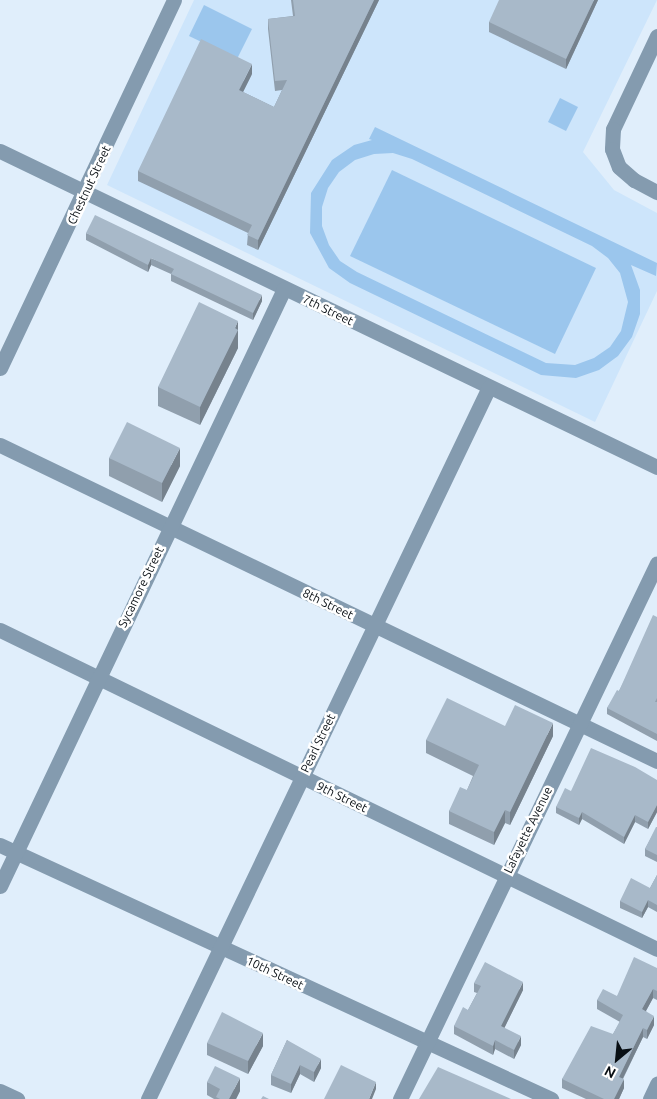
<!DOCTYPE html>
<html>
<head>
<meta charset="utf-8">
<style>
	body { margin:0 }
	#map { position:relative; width:657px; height:1099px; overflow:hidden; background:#e0eefb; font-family:Ubuntu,sans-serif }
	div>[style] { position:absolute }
	.built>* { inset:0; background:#cde5fb }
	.green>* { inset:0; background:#9bc6ed }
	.minor>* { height:15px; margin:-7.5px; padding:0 7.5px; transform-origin:7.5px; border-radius:7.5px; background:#849baf }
	.wall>* { inset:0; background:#909fad }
	.shaded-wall>* { inset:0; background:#76828d }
	.building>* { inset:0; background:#a8b9c9 }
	span { translate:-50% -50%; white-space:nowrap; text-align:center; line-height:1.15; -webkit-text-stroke:5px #fff; paint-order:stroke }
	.street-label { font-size:12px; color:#090f14 }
	.north { position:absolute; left:592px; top:1034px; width:50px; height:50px; -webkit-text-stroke:4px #fff; paint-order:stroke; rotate:208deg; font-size:14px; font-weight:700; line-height:20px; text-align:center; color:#090f14 }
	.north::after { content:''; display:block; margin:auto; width:18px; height:22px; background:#090f14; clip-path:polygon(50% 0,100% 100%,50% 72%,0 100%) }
</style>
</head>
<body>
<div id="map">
	<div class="built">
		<i style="clip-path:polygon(194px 0,657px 0,583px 152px,614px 190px,657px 213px,657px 291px,595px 422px,107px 185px)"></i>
	</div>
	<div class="green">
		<i style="clip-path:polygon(204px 5px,252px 29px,237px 59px,189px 36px)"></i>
		<i style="clip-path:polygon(560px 98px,578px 107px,566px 131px,548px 122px)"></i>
		<i style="clip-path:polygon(evenodd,375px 127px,657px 263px,656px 276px,631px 265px,640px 290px,640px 314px,632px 337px,618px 356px,599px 370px,576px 378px,541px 375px,350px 283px,329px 268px,310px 233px,311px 193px,332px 160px,354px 145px,372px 140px,369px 139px,375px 127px,393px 153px,412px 159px,592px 246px,608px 258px,620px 273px,628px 302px,621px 331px,610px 347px,594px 358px,575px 365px,546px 363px,357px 272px,340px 261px,329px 245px,322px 226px,322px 207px,328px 188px,339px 172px,355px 160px,374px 154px,393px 153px)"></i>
		<i style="clip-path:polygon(392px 170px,596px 268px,555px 354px,350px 256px)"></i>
	</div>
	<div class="minor">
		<i style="left:657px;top:36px;width:103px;rotate:115.3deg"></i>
		<i style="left:613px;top:129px;width:20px;rotate:93deg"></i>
		<i style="left:612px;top:149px;width:19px;rotate:69deg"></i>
		<i style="left:619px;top:167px;width:20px;rotate:41deg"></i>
		<i style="left:634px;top:180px;width:26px;rotate:28deg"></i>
		<i style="left:0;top:151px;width:729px;rotate:25.69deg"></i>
		<i style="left:0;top:368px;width:407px;rotate:-64.7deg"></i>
		<i style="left:0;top:445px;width:729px;rotate:25.69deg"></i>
		<i style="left:0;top:630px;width:730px;rotate:25.9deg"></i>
		<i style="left:0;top:845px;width:607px;rotate:24.75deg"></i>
		<i style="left:0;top:886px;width:661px;rotate:-64.56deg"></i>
		<i style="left:0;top:1091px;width:19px;rotate:25deg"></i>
		<i style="left:148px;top:1099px;width:789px;rotate:-64.41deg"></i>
		<i style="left:400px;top:1099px;width:594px;rotate:-64.38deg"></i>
		<i style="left:650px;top:1099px;width:17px;rotate:-65deg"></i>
	</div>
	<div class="wall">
		<i style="clip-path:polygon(291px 0,379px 0,258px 250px,247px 245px,248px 233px,138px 181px,138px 171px,252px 74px,243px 92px,274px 107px,282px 90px,275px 91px,268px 29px,268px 19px,293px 16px)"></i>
		<i style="clip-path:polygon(598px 0,566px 69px,489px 32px,489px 22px)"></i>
		<i style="clip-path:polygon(86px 233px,262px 301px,253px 320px,171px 281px,171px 274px,151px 265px,148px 272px,86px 240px)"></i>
		<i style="clip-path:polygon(238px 339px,238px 348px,200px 425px,158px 406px,158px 387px)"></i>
		<i style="clip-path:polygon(109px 458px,180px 466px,162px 502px,109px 476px)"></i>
		<i style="clip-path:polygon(657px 617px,657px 741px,607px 714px,607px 708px,619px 691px)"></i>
		<i style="clip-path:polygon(505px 726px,553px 736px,510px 825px,505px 823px,494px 845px,449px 824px,449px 811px,467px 790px,473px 776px,426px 753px,426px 740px)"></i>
		<i style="clip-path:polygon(657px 780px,657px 812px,648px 829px,635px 822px,624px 844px,582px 819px,579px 825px,556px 813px,556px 807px,571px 791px)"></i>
		<i style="clip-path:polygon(657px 827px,657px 862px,645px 856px,645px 849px)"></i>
		<i style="clip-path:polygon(657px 875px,657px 912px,648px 907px,642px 918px,620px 908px,620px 901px,650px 888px)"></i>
		<i style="clip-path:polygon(657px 968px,657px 1000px,653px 998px,646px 1011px,654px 1025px,647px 1039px,643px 1037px,623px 1079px,624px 1088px,619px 1099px,586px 1099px,562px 1088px,562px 1079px,613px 1034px,620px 1022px,597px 1009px,597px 1000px,617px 996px)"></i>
		<i style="clip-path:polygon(474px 983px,523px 990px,504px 1028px,521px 1045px,514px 1059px,495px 1049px,493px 1055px,454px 1034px,454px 1026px,468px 1010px,477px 993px,474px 992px)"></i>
		<i style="clip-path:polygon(287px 1040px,321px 1068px,314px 1082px,300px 1074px,291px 1093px,271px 1085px,271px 1075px)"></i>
		<i style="clip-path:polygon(207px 1043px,263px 1046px,248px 1074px,207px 1055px)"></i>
		<i style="clip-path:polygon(207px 1082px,240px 1091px,236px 1099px,214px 1099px,207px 1095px)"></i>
	</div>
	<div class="shaded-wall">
		<i style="clip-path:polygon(374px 0,379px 0,258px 250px,258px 240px)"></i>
		<i style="clip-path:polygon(594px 0,598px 0,566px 69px,566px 59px)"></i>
		<i style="clip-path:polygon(252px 64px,252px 74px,239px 100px,239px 90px)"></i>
		<i style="clip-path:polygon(151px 258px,151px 265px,148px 272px,148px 265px)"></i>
		<i style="clip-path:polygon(262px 295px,262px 301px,253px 320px,253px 313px)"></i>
		<i style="clip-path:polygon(238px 321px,238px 348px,200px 425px,200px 407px)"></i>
		<i style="clip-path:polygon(180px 448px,180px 466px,162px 502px,162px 483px)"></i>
		<i style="clip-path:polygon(553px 723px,553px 736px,510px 825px,510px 812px)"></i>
		<i style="clip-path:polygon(657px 805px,657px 812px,648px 829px,648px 822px)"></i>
		<i style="clip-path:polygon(505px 810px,505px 823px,494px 845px,494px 832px)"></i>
		<i style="clip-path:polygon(582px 812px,582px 819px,579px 825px,579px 818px)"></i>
		<i style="clip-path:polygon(635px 815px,635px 822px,624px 844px,624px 837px)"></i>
		<i style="clip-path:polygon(648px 900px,648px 907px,642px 918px,642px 912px)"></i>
		<i style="clip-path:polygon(523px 982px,523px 990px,501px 1035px,501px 1026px)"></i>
		<i style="clip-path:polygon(653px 989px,653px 998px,642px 1018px,642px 1009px)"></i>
		<i style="clip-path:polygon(654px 1016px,654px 1025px,647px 1039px,647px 1030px)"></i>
		<i style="clip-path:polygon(643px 1028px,643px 1037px,619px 1086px,619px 1077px)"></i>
		<i style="clip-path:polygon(263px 1033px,263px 1046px,248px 1074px,248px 1061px)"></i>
		<i style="clip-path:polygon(521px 1036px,521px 1045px,514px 1059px,514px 1050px)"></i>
		<i style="clip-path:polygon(495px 1040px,495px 1049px,493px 1055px,493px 1046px)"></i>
		<i style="clip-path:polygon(321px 1059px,321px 1068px,314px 1082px,314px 1072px)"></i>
		<i style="clip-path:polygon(300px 1065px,300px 1074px,291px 1093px,291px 1084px)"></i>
		<i style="clip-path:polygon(240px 1078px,240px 1091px,236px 1099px,229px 1099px)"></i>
		<i style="clip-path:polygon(624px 1079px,624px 1088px,619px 1099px,614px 1099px)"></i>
		<i style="clip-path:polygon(376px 1082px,376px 1089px,372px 1099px,369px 1099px)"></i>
	</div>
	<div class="building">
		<i style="clip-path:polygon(293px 0,374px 0,258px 240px,247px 235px,252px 225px,138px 171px,201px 39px,252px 64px,239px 90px,274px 107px,287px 80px,275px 81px,268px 19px,295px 16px)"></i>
		<i style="clip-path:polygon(499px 0,594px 0,566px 59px,489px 22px)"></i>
		<i style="clip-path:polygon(95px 215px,262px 295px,253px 313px,171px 274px,174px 269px,151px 258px,148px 265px,86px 233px)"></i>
		<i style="clip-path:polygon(199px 302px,238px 321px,235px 328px,238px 330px,200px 407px,158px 387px)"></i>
		<i style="clip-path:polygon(127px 422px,180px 448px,162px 483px,109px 458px)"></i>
		<i style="clip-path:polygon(653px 615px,657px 617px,657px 698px,655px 702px,657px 702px,657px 734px,607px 708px,617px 690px,619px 691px)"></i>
		<i style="clip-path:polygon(447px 698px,505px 726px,515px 705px,553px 723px,510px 812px,505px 810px,494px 832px,449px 811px,460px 787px,467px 790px,479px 765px,426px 740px)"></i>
		<i style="clip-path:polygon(591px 748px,635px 767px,657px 780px,657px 805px,648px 822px,635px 815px,624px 837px,582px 812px,579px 818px,556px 807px,565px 788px,571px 791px)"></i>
		<i style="clip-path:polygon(656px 827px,657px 827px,657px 855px,645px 849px)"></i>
		<i style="clip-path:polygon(657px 875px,657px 905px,648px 900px,642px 912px,620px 901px,631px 878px,650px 888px)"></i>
		<i style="clip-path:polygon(634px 957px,657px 968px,657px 991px,653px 989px,642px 1009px,654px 1016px,647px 1030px,643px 1028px,619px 1077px,624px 1079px,614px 1099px,604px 1099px,562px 1079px,591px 1026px,613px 1034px,623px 1015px,597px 1000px,603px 989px,617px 996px)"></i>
		<i style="clip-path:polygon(485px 962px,523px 982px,501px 1026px,521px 1036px,514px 1050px,495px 1040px,493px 1046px,454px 1026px,463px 1007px,468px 1010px,481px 986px,474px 983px)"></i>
		<i style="clip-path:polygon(222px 1012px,263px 1033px,248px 1061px,207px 1043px)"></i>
		<i style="clip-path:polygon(287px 1040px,321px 1059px,314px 1072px,300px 1065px,291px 1084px,271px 1075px)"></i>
		<i style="clip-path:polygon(341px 1065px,376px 1082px,369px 1099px,324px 1099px)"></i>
		<i style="clip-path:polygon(215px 1066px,240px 1078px,229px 1099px,220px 1099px,216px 1097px,220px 1089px,207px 1082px)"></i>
		<i style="clip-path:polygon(438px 1067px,511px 1099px,419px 1099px)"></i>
		<i style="clip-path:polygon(263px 1096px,269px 1099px,261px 1099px)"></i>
	</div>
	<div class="street-label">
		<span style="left:89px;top:185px;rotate:-65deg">Chestnut Street</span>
		<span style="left:328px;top:310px;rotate:26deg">7th Street</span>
		<span style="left:141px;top:587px;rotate:-64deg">Sycamore Street</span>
		<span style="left:328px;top:604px;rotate:26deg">8th Street</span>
		<span style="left:318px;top:743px;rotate:-64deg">Pearl Street</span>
		<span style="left:342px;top:797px;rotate:26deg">9th Street</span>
		<span style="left:528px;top:830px;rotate:-64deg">Lafayette Avenue</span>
		<span style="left:275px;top:973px;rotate:25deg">10th Street</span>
	</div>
	<div class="north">N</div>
</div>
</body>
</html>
